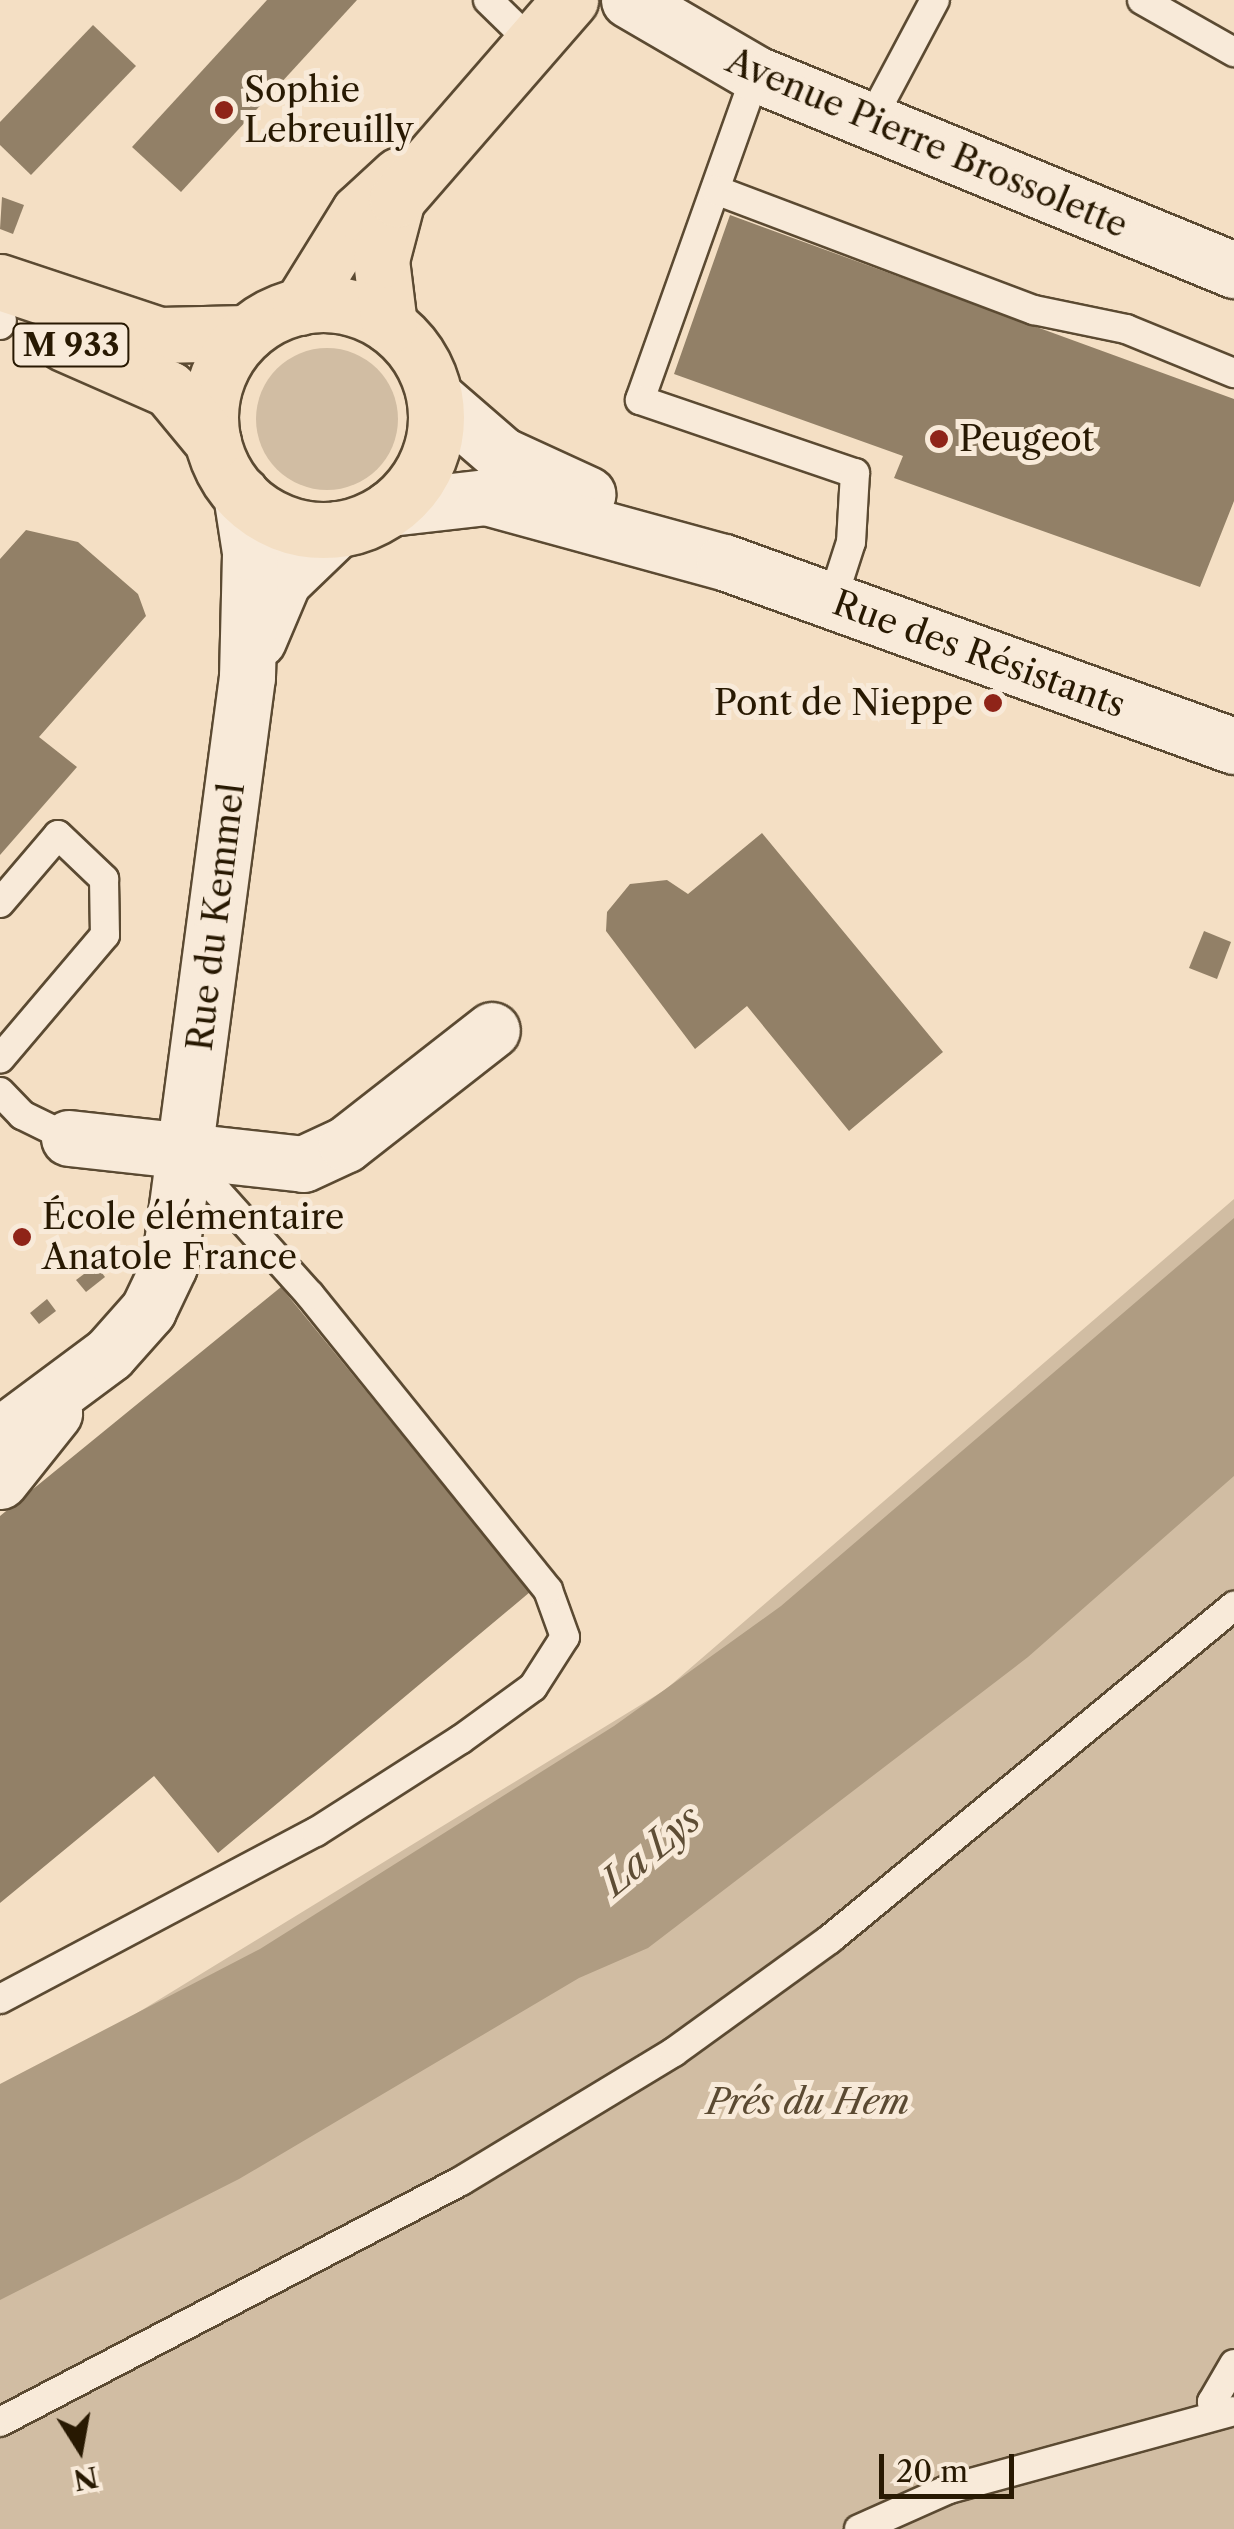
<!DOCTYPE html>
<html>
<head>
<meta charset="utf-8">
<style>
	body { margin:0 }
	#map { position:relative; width:1234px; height:2529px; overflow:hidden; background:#f4dfc4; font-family:"Libre Caslon Text",serif }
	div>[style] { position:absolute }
	.green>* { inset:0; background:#d1bda3 }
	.round { border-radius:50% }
	.water>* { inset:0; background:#af9c82 }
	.building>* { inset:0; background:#928067 }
	.roads { filter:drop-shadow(2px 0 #5b4a32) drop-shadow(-2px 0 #5b4a32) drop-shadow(0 2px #5b4a32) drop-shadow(0 -2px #5b4a32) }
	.lane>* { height:28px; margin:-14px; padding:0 14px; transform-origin:14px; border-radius:14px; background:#f8ead9 }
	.street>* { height:55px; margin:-27.5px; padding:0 27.5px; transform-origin:27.5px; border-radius:27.5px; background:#f8ead9 }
	.secondary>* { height:55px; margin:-27.5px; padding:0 27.5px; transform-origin:27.5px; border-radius:27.5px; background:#f8ead9 }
	.primary>* { height:55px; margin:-27.5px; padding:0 27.5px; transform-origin:27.5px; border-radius:27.5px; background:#f4dfc4 }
	.primary>.ring { margin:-27.5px; padding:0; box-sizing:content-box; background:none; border:55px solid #f4dfc4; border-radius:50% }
	.dots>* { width:28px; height:28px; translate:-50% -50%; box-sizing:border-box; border:5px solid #f8ead9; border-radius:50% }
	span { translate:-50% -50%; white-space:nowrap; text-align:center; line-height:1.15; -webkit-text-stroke:10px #f8ead9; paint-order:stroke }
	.shield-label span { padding:2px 8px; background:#f8ead9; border:2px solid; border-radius:8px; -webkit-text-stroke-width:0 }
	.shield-label { font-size:32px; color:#281902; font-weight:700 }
	.poi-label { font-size:35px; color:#281902 }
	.left { translate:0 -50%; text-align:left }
	.right { translate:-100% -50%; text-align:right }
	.street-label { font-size:35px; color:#281902 }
	.park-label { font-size:35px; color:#5b4a32; font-style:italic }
	.water-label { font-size:38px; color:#5e4d35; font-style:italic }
	.north { position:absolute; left:30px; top:2399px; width:100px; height:100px; -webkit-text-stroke:8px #f8ead9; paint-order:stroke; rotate:169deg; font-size:28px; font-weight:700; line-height:40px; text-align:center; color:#281902 }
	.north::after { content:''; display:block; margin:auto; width:35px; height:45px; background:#281902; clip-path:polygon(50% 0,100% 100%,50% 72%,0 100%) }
	.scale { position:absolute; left:879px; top:2454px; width:135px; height:45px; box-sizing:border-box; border:5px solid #281902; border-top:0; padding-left:12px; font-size:30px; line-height:35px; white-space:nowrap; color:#281902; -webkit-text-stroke:8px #f8ead9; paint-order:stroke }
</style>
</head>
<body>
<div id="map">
	<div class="green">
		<i class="round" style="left:256px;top:348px;width:142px;height:142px"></i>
		<i style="clip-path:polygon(1234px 1199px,1234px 2529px,0 2529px,0 2097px,665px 1690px)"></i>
	</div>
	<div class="water">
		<i style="clip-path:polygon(1234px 1218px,1234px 1476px,1028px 1657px,648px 1948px,579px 1978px,239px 2179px,0 2300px,0 2084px,260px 1949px,614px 1726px,781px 1606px)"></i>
	</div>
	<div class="building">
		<i style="clip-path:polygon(267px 0,357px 0,181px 192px,132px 147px)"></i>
		<i style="clip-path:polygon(93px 25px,136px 66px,31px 175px,0 145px,0 122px)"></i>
		<i style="clip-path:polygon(2px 197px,24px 205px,13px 234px,0 229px)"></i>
		<i style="clip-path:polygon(730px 215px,1234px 399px,1234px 501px,1200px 587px,894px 478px,903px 456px,674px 374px)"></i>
		<i style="clip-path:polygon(26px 530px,78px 542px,138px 594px,146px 616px,39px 737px,77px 767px,0 855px,0 559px)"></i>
		<i style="clip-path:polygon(762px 833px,943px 1052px,849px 1131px,747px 1006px,695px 1049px,606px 931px,607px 912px,630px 884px,667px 880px,688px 894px)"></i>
		<i style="clip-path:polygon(1204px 931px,1231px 942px,1217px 979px,1189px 968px)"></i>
		<i style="clip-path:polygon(96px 1265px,105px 1277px,86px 1292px,76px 1280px)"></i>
		<i style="clip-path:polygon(281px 1287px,530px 1592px,218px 1853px,154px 1776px,0 1903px,0 1516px)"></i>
		<i style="clip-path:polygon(47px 1299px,56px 1311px,39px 1324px,30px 1313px)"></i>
	</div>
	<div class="roads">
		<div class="lane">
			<i style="left:488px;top:0;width:60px;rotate:44.3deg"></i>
			<i style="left:1142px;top:0;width:106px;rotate:29.5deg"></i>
			<i style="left:756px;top:74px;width:346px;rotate:109.6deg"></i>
			<i style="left:640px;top:400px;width:227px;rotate:18.8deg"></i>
			<i style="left:855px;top:473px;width:69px;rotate:93.3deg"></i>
			<i style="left:851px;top:542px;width:62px;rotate:107.9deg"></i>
			<i style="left:870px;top:122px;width:138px;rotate:-62deg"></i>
			<i style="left:716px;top:190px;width:340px;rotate:20.7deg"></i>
			<i style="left:1034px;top:310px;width:94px;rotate:11.7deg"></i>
			<i style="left:1126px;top:329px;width:117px;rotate:22.2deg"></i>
			<i style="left:0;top:325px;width:5px;rotate:-68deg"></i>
			<i style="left:0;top:903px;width:89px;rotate:-49.5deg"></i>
			<i style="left:58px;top:835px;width:64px;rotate:43.7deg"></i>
			<i style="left:104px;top:879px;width:56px;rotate:89deg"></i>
			<i style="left:105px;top:935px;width:162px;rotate:130.3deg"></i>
			<i style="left:0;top:1092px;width:32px;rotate:46deg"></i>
			<i style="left:22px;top:1115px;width:52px;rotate:26.1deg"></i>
			<i style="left:0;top:1999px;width:357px;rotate:-27.9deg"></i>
			<i style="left:316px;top:1832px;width:171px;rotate:-32.6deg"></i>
			<i style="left:460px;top:1740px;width:90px;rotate:-36deg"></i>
			<i style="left:533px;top:1687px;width:59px;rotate:-57.4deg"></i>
			<i style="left:565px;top:1637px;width:50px;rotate:-109.9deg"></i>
			<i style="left:548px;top:1590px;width:379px;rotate:-128.9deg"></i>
			<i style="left:310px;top:1295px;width:186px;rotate:-131.9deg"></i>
			<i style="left:1217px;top:2415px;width:14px;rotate:-111deg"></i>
			<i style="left:1212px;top:2402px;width:44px;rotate:-59.9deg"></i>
			<i style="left:0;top:2422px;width:520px;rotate:-27.6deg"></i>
			<i style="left:461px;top:2181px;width:249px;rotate:-31.2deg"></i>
			<i style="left:674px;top:2052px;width:193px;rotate:-35.9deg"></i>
			<i style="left:830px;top:1939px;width:524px;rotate:-39.5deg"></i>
			<i style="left:859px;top:2529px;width:98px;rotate:-24deg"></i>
			<i style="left:949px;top:2489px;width:295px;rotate:-15.3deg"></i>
		</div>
		<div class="street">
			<i style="left:258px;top:640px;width:64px;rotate:-67deg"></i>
			<i style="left:283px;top:581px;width:75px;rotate:-43.9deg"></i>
			<i style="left:69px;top:1138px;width:235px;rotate:6.3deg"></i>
			<i style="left:303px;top:1164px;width:47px;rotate:-24.9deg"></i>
			<i style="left:346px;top:1144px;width:185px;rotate:-38deg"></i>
			<i style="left:0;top:1435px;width:136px;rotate:-36.6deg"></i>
			<i style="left:109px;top:1354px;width:59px;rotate:-48.4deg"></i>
			<i style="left:148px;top:1310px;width:49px;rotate:-64.5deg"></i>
			<i style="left:169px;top:1266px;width:594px;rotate:-82.46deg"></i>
			<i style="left:247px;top:677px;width:125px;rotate:-88.6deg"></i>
			<i style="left:250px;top:552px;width:59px;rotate:-98.8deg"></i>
			<i style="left:0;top:1481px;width:87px;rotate:-51.5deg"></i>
		</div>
		<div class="secondary">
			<i style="left:629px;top:0;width:147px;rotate:30.2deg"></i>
			<i style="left:756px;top:74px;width:517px;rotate:22.3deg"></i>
			<i style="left:435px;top:397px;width:89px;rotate:40.9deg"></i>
			<i style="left:502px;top:455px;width:94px;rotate:24.6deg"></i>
			<i style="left:390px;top:508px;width:97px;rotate:-6.5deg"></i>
			<i style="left:486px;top:497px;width:247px;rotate:15.3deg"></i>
			<i style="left:724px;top:562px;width:542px;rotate:19.84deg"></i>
		</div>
		<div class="primary">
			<i style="left:0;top:282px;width:168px;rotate:18.4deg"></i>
			<i style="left:159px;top:335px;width:88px;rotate:-1.3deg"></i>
			<i class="ring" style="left:210px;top:304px;width:171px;height:171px"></i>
			<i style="left:300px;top:307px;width:112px;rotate:-58.2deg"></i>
			<i style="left:359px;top:212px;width:54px;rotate:-42.8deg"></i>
			<i style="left:389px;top:325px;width:65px;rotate:-97deg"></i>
			<i style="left:381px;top:260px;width:63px;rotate:-75.3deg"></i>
			<i style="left:397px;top:199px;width:264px;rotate:-49deg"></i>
			<i style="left:64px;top:343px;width:115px;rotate:23.7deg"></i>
			<i style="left:169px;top:389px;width:69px;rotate:50.3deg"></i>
		</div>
	</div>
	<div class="dots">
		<i style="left:224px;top:110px;background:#8f2418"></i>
		<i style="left:939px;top:439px;background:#8f2418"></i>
		<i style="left:993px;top:703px;background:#8f2418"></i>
		<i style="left:22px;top:1237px;background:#8f2418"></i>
	</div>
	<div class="shield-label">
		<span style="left:71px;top:345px">M 933</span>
	</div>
	<div class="poi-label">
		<span class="left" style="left:244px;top:110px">Sophie<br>Lebreuilly</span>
		<span class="left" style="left:959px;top:439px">Peugeot</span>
		<span class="right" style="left:973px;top:703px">Pont de Nieppe</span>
		<span class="left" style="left:42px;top:1237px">École élémentaire<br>Anatole France</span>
	</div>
	<div class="street-label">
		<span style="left:927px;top:143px;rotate:23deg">Avenue Pierre Brossolette</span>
		<span style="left:979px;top:654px;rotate:20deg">Rue des Résistants</span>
		<span style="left:216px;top:917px;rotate:-83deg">Rue du Kemmel</span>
	</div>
	<div class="park-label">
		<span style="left:808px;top:2102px">Prés du Hem</span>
	</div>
	<div class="water-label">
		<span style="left:651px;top:1850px;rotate:-40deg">La Lys</span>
	</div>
	<div class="north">N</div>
	<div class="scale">20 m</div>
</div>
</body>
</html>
